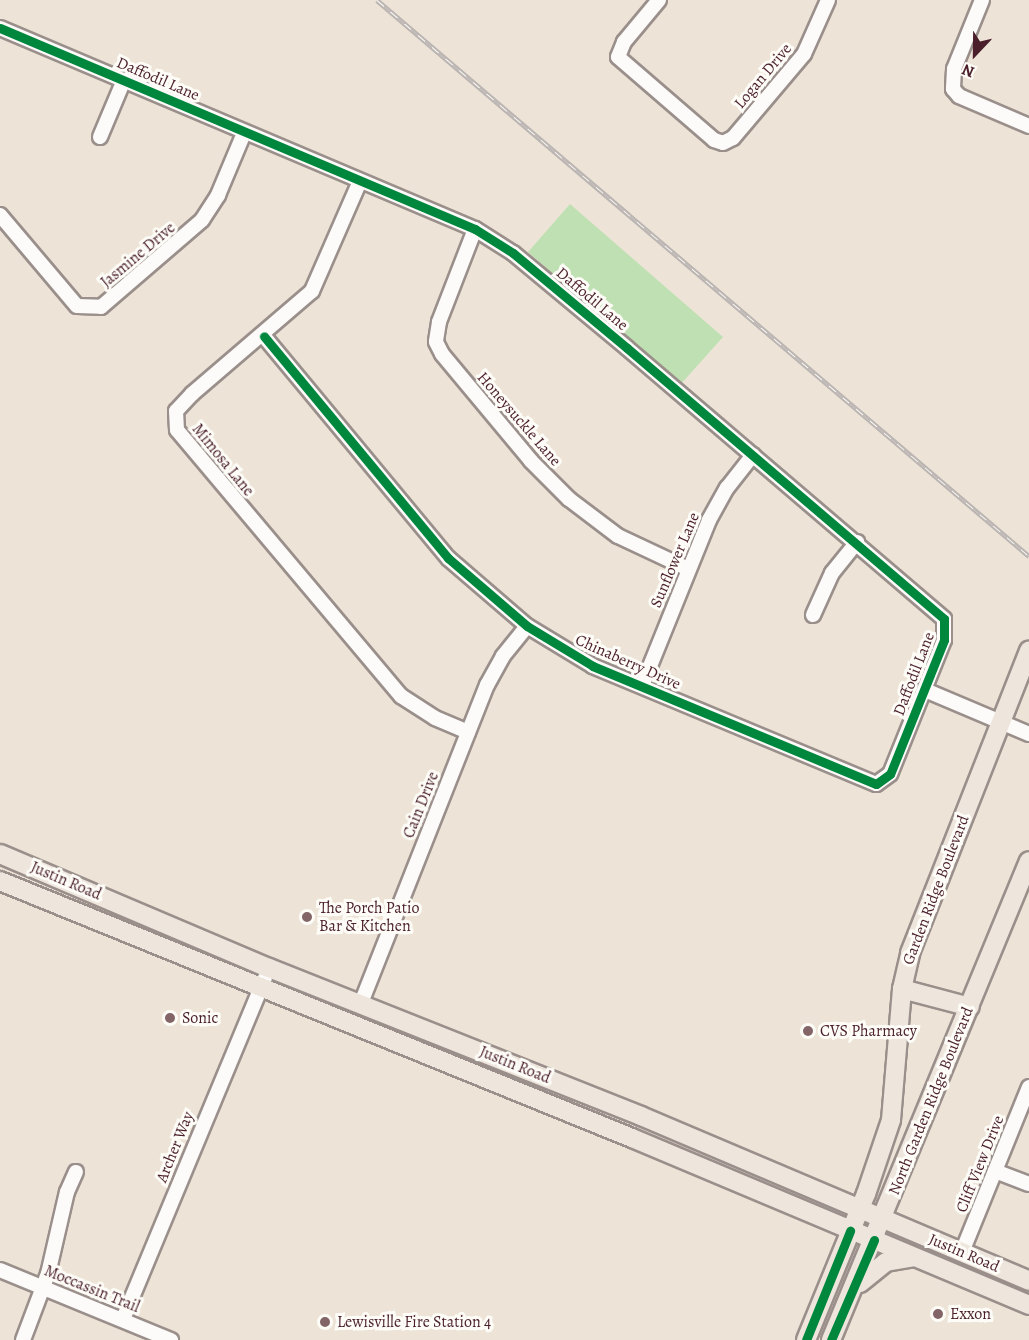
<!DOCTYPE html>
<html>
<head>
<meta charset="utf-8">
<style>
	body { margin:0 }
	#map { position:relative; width:1029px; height:1340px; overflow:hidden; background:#ede4d7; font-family:Alegreya,serif }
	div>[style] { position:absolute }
	.green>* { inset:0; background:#bfe0b3 }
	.roads { filter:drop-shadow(2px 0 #9a8f8b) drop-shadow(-2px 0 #9a8f8b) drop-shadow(0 2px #9a8f8b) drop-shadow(0 -2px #9a8f8b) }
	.minor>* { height:14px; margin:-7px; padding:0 7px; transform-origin:7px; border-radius:7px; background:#fcfbf9 }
	.major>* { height:18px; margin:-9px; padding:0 9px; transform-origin:9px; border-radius:9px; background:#eee6dd }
	.rail>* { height:5px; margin-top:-2.5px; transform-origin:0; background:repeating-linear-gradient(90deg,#fdfcf7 0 9px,#bab4b3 0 18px); box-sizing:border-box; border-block:2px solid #bab4b3 }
	.cycleway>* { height:9px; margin:-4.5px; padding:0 4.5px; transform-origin:4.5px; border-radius:4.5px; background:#00873e }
	.dots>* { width:16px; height:16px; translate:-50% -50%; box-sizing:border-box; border:3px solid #fdfcf7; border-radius:50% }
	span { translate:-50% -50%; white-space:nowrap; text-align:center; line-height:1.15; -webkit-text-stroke:6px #fdfcf7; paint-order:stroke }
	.street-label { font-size:16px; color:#4a1f2b }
	.poi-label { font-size:16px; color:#4a1f2b }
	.left { translate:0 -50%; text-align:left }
	.north { position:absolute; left:945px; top:24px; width:60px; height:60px; -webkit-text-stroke:4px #fdfcf7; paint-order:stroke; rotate:202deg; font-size:16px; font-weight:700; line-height:24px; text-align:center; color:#4a1f2b }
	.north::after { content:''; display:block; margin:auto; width:21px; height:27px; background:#4a1f2b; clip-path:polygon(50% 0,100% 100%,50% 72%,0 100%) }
</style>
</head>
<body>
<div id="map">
	<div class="green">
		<i style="clip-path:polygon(570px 204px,723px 337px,680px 385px,528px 252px)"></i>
	</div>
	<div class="roads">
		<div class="minor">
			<i style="left:659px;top:0;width:55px;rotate:129.8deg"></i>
			<i style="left:624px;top:42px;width:16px;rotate:112deg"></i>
			<i style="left:618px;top:57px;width:127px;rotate:40.8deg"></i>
			<i style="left:714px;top:140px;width:9px;rotate:18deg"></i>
			<i style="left:723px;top:143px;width:11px;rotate:-27deg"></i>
			<i style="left:733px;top:138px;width:110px;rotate:-49.8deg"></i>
			<i style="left:804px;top:54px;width:59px;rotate:-66deg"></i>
			<i style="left:982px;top:0;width:74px;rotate:112.1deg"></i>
			<i style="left:954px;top:69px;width:20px;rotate:93deg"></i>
			<i style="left:953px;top:89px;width:9px;rotate:49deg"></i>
			<i style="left:959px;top:96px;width:76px;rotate:23.2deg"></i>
			<i style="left:0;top:28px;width:516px;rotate:22.94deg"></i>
			<i style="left:475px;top:229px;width:45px;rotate:32.3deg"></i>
			<i style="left:513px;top:253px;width:148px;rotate:39.8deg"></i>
			<i style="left:627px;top:348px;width:417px;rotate:40.5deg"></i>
			<i style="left:944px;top:619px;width:21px;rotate:90deg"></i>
			<i style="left:944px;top:640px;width:144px;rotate:111.9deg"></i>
			<i style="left:890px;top:774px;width:17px;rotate:144deg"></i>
			<i style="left:876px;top:784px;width:307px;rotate:-157.4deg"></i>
			<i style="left:593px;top:666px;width:77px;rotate:-148.8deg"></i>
			<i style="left:527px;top:626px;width:104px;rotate:-139.3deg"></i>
			<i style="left:448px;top:558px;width:288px;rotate:-129.7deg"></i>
			<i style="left:100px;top:137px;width:62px;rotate:-67.2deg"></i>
			<i style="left:360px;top:181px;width:120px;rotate:113.6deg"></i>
			<i style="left:312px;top:291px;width:158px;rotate:139.4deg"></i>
			<i style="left:192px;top:394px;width:23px;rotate:133deg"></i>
			<i style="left:176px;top:411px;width:19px;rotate:87deg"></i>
			<i style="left:177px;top:430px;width:348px;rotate:49.9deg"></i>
			<i style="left:401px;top:696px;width:40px;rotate:32.9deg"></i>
			<i style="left:435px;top:718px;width:36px;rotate:23deg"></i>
			<i style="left:0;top:215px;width:119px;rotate:49.8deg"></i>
			<i style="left:77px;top:306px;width:24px;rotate:2deg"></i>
			<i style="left:101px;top:307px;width:133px;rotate:-40.7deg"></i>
			<i style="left:202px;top:220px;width:30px;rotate:-57deg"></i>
			<i style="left:218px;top:195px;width:67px;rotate:-67.2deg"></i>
			<i style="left:475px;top:229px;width:100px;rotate:111.2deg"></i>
			<i style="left:439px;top:322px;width:20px;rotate:99deg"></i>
			<i style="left:436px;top:342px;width:13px;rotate:63deg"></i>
			<i style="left:442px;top:354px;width:139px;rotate:50.2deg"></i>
			<i style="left:531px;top:461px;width:54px;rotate:45deg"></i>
			<i style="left:569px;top:499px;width:61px;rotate:37.1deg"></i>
			<i style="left:618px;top:536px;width:77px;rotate:25.2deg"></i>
			<i style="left:813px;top:615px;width:46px;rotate:-65.7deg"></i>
			<i style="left:832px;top:573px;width:40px;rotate:-51deg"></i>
			<i style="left:642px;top:686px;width:179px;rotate:-68deg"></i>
			<i style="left:709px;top:520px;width:37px;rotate:-61deg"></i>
			<i style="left:727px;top:488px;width:42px;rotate:-51.8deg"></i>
			<i style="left:925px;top:690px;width:113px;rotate:22.9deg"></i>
			<i style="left:361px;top:1003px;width:342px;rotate:-68.4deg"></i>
			<i style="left:487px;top:685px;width:33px;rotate:-61deg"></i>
			<i style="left:503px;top:656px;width:38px;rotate:-51deg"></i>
			<i style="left:995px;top:1171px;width:36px;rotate:21deg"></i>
			<i style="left:962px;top:1252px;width:178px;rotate:-67.9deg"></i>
			<i style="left:0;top:1270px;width:185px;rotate:22.3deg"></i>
			<i style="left:123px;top:1319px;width:369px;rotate:-67.4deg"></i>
			<i style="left:23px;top:1340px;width:71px;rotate:-69.3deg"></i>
			<i style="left:48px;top:1274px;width:84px;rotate:-77deg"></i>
			<i style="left:67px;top:1192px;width:22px;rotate:-66deg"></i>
		</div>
		<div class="major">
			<i style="left:0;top:854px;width:292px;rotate:23deg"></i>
			<i style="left:269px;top:968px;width:400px;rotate:21.7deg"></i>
			<i style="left:641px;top:1116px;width:422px;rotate:23deg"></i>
			<i style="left:0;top:881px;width:682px;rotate:22.13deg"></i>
			<i style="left:632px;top:1138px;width:431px;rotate:22.8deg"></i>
			<i style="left:902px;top:989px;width:70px;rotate:14.8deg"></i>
			<i style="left:860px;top:1283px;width:33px;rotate:-39deg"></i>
			<i style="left:886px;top:1262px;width:27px;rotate:-10deg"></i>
			<i style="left:806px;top:1340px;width:158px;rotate:-67.7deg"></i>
			<i style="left:866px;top:1194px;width:78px;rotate:-71.3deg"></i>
			<i style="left:891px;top:1120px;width:131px;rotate:-85.2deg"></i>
			<i style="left:902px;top:989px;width:37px;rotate:-77deg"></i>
			<i style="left:910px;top:953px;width:325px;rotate:-68.5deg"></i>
			<i style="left:831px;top:1340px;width:518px;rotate:-67.54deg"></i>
		</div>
	</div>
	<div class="rail">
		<i style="left:377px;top:0;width:857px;rotate:40.46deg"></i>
	</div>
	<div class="cycleway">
		<i style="left:0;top:28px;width:516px;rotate:22.94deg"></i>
		<i style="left:475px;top:229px;width:45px;rotate:32.3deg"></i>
		<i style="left:513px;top:253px;width:148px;rotate:39.8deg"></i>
		<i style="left:627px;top:348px;width:417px;rotate:40.5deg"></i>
		<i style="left:944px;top:619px;width:21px;rotate:90deg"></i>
		<i style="left:944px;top:640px;width:144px;rotate:111.9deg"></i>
		<i style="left:890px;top:774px;width:17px;rotate:144deg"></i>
		<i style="left:876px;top:784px;width:307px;rotate:-157.4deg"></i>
		<i style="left:593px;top:666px;width:77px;rotate:-148.8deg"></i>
		<i style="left:527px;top:626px;width:104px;rotate:-139.3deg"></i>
		<i style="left:448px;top:558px;width:288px;rotate:-129.7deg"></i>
		<i style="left:806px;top:1340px;width:118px;rotate:-68deg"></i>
		<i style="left:831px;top:1340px;width:109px;rotate:-66.7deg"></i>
	</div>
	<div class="dots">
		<i style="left:307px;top:917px;background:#836467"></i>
		<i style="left:170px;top:1018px;background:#836467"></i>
		<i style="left:808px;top:1031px;background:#836467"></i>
		<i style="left:938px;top:1314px;background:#836467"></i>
		<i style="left:325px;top:1322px;background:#836467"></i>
	</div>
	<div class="street-label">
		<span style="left:763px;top:76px;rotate:-50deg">Logan Drive</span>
		<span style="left:158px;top:79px;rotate:23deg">Daffodil Lane</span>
		<span style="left:138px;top:255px;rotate:-40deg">Jasmine Drive</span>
		<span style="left:592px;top:299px;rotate:40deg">Daffodil Lane</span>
		<span style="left:519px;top:419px;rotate:49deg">Honeysuckle Lane</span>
		<span style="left:223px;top:460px;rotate:51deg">Mimosa Lane</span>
		<span style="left:675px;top:560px;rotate:-67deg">Sunflower Lane</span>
		<span style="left:628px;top:662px;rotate:24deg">Chinaberry Drive</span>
		<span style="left:914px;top:674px;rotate:-69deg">Daffodil Lane</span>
		<span style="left:421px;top:805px;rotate:-68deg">Cain Drive</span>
		<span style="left:66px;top:881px;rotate:23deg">Justin Road</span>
		<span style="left:936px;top:890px;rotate:-69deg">Garden Ridge Boulevard</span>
		<span style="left:515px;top:1065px;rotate:22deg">Justin Road</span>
		<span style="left:931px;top:1101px;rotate:-68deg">North Garden Ridge Boulevard</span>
		<span style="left:175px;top:1147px;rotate:-68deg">Archer Way</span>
		<span style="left:980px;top:1164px;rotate:-68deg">Cliff View Drive</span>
		<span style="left:964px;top:1253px;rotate:23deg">Justin Road</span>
		<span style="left:92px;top:1289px;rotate:22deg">Moccassin Trail</span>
	</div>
	<div class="poi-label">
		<span class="left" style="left:319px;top:917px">The Porch Patio<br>Bar &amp; Kitchen</span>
		<span class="left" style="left:182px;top:1018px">Sonic</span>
		<span class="left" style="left:820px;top:1031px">CVS Pharmacy</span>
		<span class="left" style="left:950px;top:1314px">Exxon</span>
		<span class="left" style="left:337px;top:1322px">Lewisville Fire Station 4</span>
	</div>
	<div class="north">N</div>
</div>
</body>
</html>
